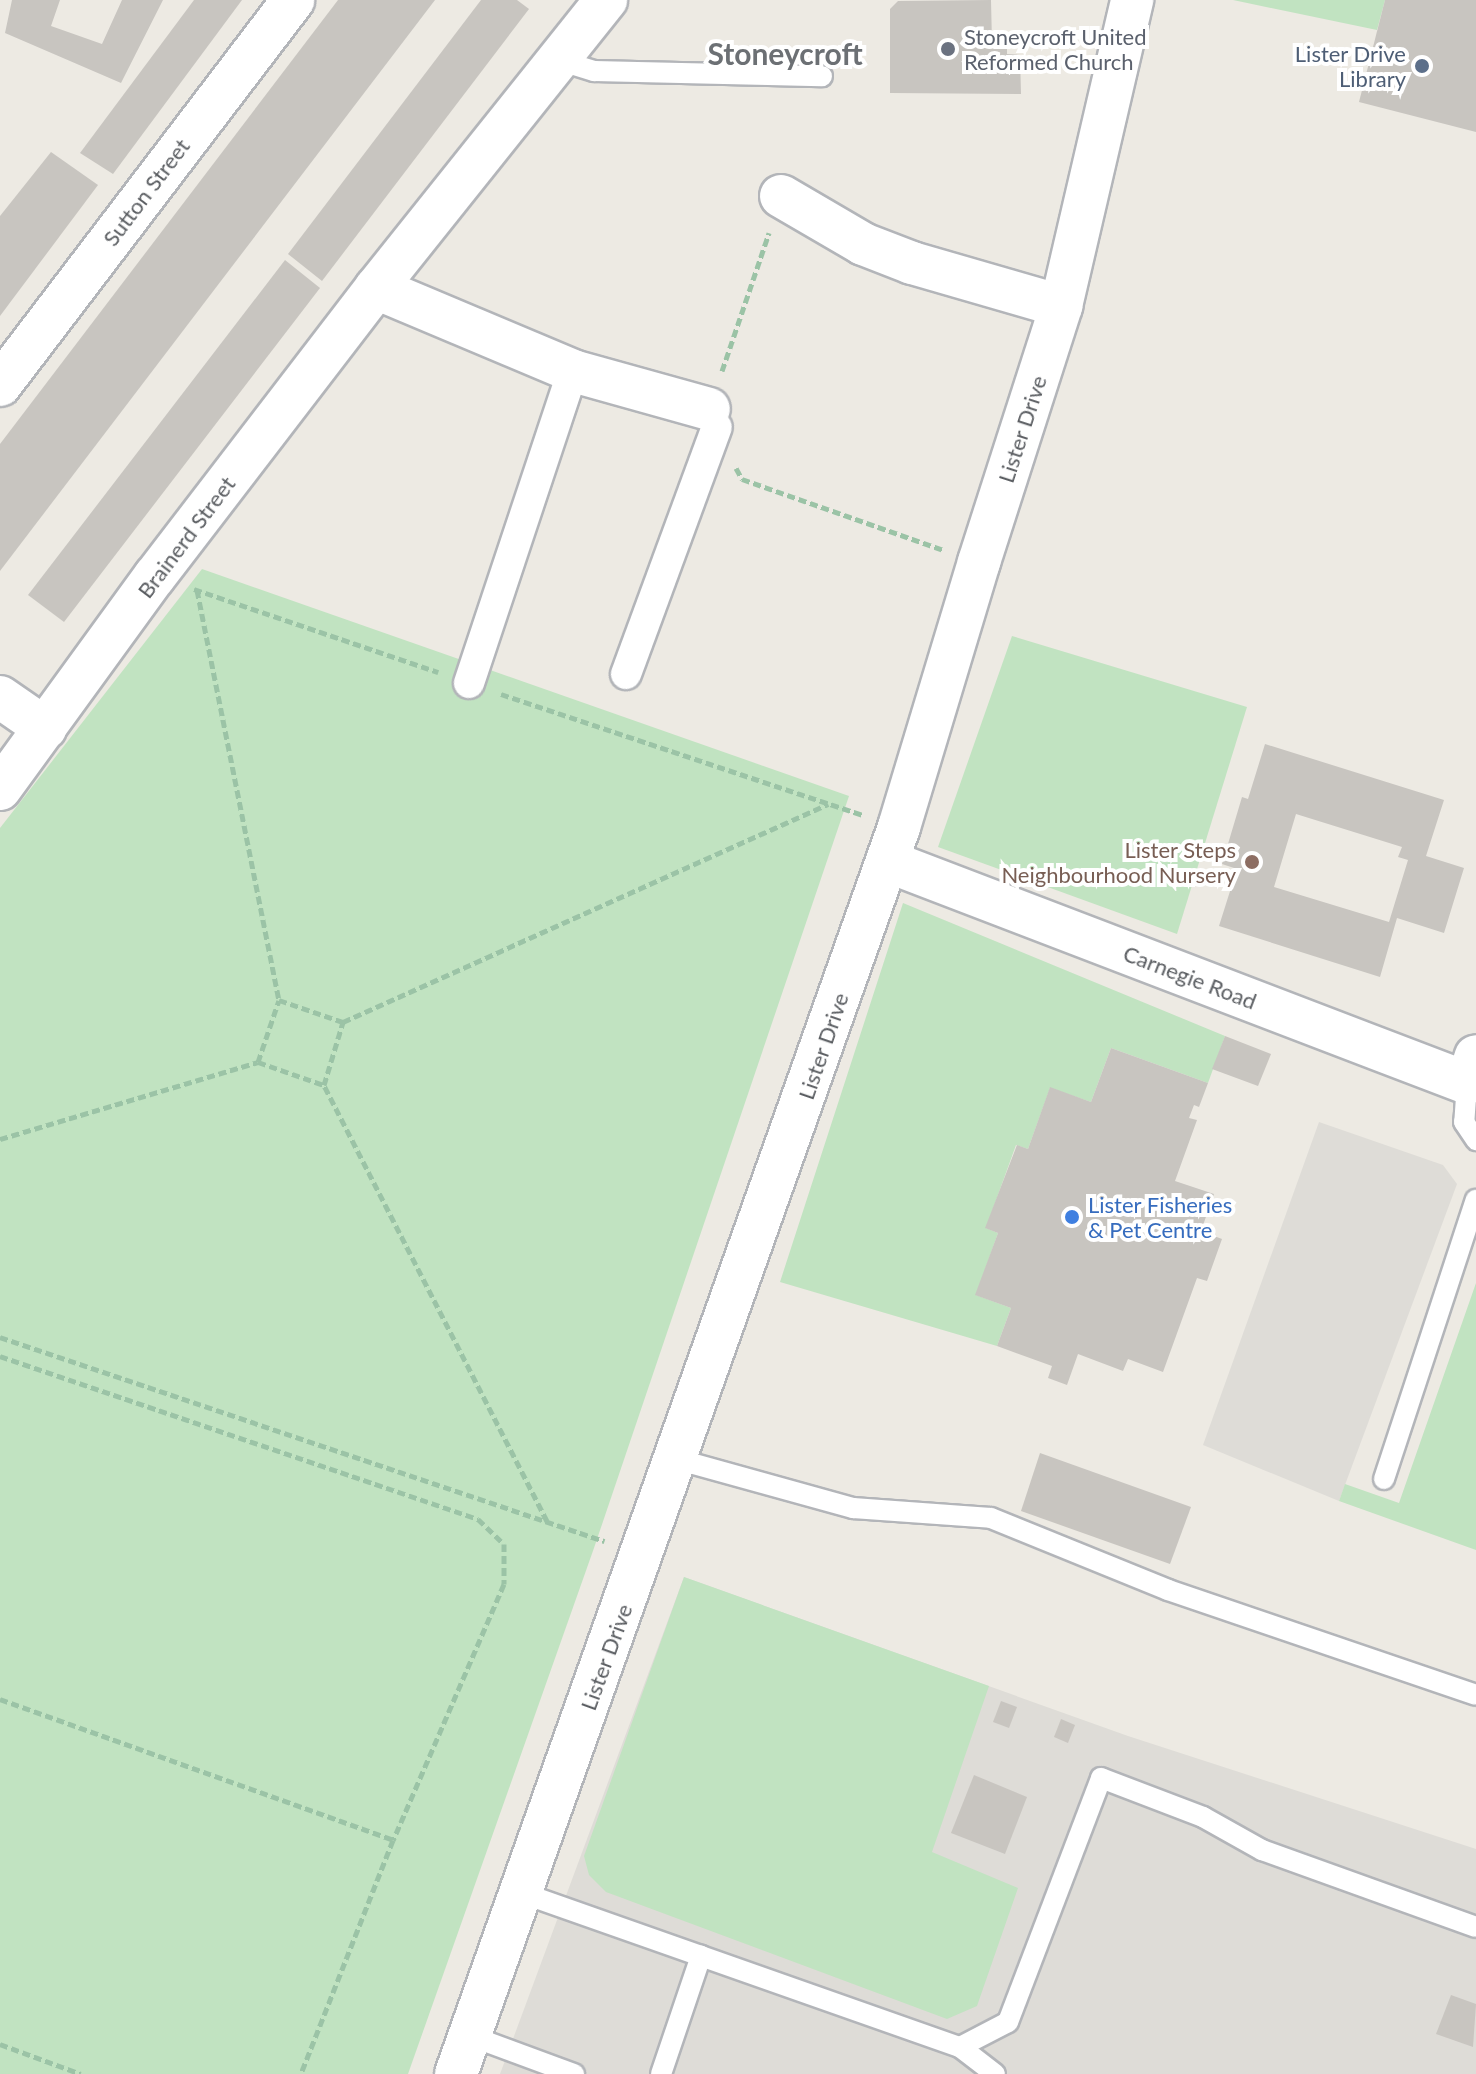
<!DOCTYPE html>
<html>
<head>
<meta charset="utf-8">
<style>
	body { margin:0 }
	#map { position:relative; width:1476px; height:2074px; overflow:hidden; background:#edeae3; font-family:Lato,sans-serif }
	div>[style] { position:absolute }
	.industrial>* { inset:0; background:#dedcd7 }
	.green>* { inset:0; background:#c1e3c1 }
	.building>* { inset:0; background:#c8c5c0 }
	.path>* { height:5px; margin-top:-2.5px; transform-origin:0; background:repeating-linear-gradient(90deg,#9bc3a6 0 8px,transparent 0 12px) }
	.roads { filter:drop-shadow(2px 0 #b3b5b9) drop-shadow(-2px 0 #b3b5b9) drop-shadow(0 2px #b3b5b9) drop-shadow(0 -2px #b3b5b9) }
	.service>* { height:20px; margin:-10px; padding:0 10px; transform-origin:10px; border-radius:10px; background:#fff }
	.pedestrian>* { height:30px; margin:-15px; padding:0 15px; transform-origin:15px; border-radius:15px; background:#fff }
	.minor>* { height:42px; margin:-21px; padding:0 21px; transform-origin:21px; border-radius:21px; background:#fff }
	.dots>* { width:22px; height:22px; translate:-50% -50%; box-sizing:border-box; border:4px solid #fff; border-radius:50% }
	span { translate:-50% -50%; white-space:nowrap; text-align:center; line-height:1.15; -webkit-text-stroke:8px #fff; paint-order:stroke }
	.worship-label { font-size:22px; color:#5b616d }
	.left { translate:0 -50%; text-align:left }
	.service-label { font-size:22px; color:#4e5e75 }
	.right { translate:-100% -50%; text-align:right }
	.street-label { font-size:22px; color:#5b5e62 }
	.education-label { font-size:22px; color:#785e54 }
	.shop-label { font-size:22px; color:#366cbe }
	.district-label { font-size:30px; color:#6c7074; font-weight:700 }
</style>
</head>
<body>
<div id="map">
	<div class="industrial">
		<i style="clip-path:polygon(1319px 1122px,1443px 1165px,1457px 1184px,1339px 1501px,1203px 1445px)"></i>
		<i style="clip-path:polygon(684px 1577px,1128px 1736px,1476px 1849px,1476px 2074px,500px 2074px)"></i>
	</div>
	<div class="green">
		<i style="clip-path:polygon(1233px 0,1385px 0,1377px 30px)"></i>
		<i style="clip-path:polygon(202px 569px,849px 796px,594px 1548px,408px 2074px,0 2074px,0 828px)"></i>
		<i style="clip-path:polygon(1012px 636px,1247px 707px,1177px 934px,938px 847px)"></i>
		<i style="clip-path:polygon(903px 903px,1225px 1036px,1208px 1083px,1111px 1048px,1091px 1102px,1050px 1088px,1028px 1149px,1016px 1145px,986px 1228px,998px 1233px,976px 1295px,1011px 1308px,997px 1346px,780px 1282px)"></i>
		<i style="clip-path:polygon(1476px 1283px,1476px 1550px,1339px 1501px,1345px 1484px,1399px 1503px)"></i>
		<i style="clip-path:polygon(684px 1577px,989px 1686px,932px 1852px,1018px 1888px,977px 2006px,947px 2019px,606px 1892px,589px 1875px,584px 1856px)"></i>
	</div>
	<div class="building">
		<i style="clip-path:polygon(12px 0,60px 0,51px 26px,102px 44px,122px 0,163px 0,121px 83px,5px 33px)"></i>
		<i style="clip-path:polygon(194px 0,242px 0,113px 174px,80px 153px)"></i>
		<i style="clip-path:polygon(338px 0,435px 0,0 571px,0 444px)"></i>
		<i style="clip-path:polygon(481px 0,517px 0,529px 9px,322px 281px,288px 254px)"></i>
		<i style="clip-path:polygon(991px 0,992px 43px,1007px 43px,1007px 54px,1020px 55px,1021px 94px,890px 93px,890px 9px,898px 1px)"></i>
		<i style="clip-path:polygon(1385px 0,1476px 0,1476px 132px,1359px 102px)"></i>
		<i style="clip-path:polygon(51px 152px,98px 185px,0 316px,0 216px)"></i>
		<i style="clip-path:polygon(285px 260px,320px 288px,64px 622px,28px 595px)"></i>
		<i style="clip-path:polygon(evenodd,1265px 744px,1444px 800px,1426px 856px,1464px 868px,1444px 933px,1397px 918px,1380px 977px,1219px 926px,1237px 869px,1222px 864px,1242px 797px,1248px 799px,1265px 744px,1296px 814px,1402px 847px,1398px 857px,1408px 860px,1389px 922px,1274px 887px,1296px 814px)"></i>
		<i style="clip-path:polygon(1225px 1036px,1271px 1054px,1258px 1086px,1212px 1069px)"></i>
		<i style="clip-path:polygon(1111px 1048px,1208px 1083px,1199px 1107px,1194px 1105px,1189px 1118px,1197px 1120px,1175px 1181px,1214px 1194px,1201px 1231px,1222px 1239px,1207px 1281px,1197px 1278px,1163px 1372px,1128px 1359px,1123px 1371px,1078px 1354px,1067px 1385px,1048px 1378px,1052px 1366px,997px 1346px,1011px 1308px,975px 1295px,998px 1233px,985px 1228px,1017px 1145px,1028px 1149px,1050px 1087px,1091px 1102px)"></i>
		<i style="clip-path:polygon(1040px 1453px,1191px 1507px,1170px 1564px,1021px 1511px)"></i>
		<i style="clip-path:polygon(1001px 1701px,1017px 1707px,1009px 1728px,993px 1722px)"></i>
		<i style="clip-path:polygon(1061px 1719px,1075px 1725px,1068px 1743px,1054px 1737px)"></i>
		<i style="clip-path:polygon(974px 1775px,1027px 1797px,1005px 1854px,951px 1833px)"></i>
		<i style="clip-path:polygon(1451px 1995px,1476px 2004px,1473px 2047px,1436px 2034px)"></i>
	</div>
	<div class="path">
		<i style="left:722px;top:371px;width:146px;rotate:-71.2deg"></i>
		<i style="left:736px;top:468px;width:13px;rotate:61deg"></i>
		<i style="left:742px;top:479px;width:214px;rotate:19.4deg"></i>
		<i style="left:194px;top:589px;width:258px;rotate:18.8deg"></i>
		<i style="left:197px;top:590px;width:418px;rotate:78.7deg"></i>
		<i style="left:501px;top:694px;width:382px;rotate:18.5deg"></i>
		<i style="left:258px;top:1062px;width:65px;rotate:-71.3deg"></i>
		<i style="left:279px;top:1000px;width:68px;rotate:19deg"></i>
		<i style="left:0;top:1139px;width:269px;rotate:-16.6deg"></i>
		<i style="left:258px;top:1062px;width:70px;rotate:19.2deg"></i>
		<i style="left:0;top:1337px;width:638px;rotate:18.66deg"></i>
		<i style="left:0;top:1356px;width:505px;rotate:18.83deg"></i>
		<i style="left:478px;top:1519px;width:36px;rotate:44deg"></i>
		<i style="left:504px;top:1544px;width:40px;rotate:90deg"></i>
		<i style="left:504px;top:1584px;width:279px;rotate:113.4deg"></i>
		<i style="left:393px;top:1840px;width:251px;rotate:111.5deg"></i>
		<i style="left:547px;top:1521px;width:490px;rotate:-117.1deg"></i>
		<i style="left:324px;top:1085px;width:66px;rotate:-73.2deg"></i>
		<i style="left:343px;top:1022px;width:532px;rotate:-24.2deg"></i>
		<i style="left:0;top:1699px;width:418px;rotate:19.7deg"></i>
		<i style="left:0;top:2044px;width:86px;rotate:20.3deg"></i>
	</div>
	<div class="roads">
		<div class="service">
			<i style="left:558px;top:60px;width:38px;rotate:17deg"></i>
			<i style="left:594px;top:71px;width:228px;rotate:1.3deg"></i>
			<i style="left:1467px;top:1083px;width:39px;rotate:94deg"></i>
			<i style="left:1464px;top:1122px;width:22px;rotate:56deg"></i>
			<i style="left:676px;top:1459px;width:184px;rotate:15.5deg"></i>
			<i style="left:853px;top:1508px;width:138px;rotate:4.1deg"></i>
			<i style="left:991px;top:1518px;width:191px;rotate:22.1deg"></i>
			<i style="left:1168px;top:1590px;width:325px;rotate:18.8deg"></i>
			<i style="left:1384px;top:1479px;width:294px;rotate:-71.8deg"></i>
			<i style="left:522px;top:1893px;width:464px;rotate:19.4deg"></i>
			<i style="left:960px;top:2047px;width:44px;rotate:37.6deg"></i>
			<i style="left:471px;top:2036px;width:110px;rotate:20.3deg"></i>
			<i style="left:960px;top:2047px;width:54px;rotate:-27.5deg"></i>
			<i style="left:1008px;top:2022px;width:261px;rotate:-69.1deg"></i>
			<i style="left:1101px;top:1778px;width:109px;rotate:20.9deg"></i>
			<i style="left:1203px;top:1817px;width:68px;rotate:29.2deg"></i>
			<i style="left:1262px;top:1850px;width:227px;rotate:19.8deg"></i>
			<i style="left:661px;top:2074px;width:125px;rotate:-71.3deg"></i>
		</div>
		<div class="pedestrian">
			<i style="left:626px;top:674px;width:263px;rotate:-69.8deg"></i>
			<i style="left:469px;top:683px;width:329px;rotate:-71.6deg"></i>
		</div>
		<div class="minor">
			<i style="left:781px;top:196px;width:95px;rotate:30.3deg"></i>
			<i style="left:863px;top:244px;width:53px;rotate:21.2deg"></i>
			<i style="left:912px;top:263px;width:155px;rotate:16.1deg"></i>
			<i style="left:376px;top:288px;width:214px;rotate:22.8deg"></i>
			<i style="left:573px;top:371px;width:141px;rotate:15.6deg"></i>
			<i style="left:0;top:385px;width:484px;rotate:-52.7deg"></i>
			<i style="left:0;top:697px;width:55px;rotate:34.6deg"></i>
			<i style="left:0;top:789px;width:263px;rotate:-54deg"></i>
			<i style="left:155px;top:576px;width:363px;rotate:-52.5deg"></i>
			<i style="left:376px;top:288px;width:369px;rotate:-51.4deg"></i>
			<i style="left:887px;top:861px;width:621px;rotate:20.94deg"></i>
			<i style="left:1467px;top:1083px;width:28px;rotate:-72deg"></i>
			<i style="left:456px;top:2074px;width:1323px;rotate:-70.44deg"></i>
			<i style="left:899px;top:827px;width:277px;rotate:-73.2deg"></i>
			<i style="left:979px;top:562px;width:269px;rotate:-72.2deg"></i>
			<i style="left:1061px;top:306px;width:314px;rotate:-76.9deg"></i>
		</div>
	</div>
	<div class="dots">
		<i style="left:948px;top:49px;background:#6b7280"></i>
		<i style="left:1422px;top:66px;background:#5c6f8a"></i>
		<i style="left:1252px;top:862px;background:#8d6e63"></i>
		<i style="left:1072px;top:1217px;background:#3f7fe0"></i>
	</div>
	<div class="worship-label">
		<span class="left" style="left:964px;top:49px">Stoneycroft United<br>Reformed Church</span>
	</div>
	<div class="service-label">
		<span class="right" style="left:1406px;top:66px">Lister Drive<br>Library</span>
	</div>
	<div class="street-label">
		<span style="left:146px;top:192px;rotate:-53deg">Sutton Street</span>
		<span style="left:1022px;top:429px;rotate:-72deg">Lister Drive</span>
		<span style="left:186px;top:537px;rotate:-53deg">Brainerd Street</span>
		<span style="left:1190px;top:977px;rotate:21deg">Carnegie Road</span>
		<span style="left:823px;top:1046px;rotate:-71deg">Lister Drive</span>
		<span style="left:606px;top:1657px;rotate:-70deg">Lister Drive</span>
	</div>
	<div class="education-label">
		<span class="right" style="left:1236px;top:862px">Lister Steps<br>Neighbourhood Nursery</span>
	</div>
	<div class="shop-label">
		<span class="left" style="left:1088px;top:1217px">Lister Fisheries<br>&amp; Pet Centre</span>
	</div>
	<div class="district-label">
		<span style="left:785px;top:53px">Stoneycroft</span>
	</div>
</div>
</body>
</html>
